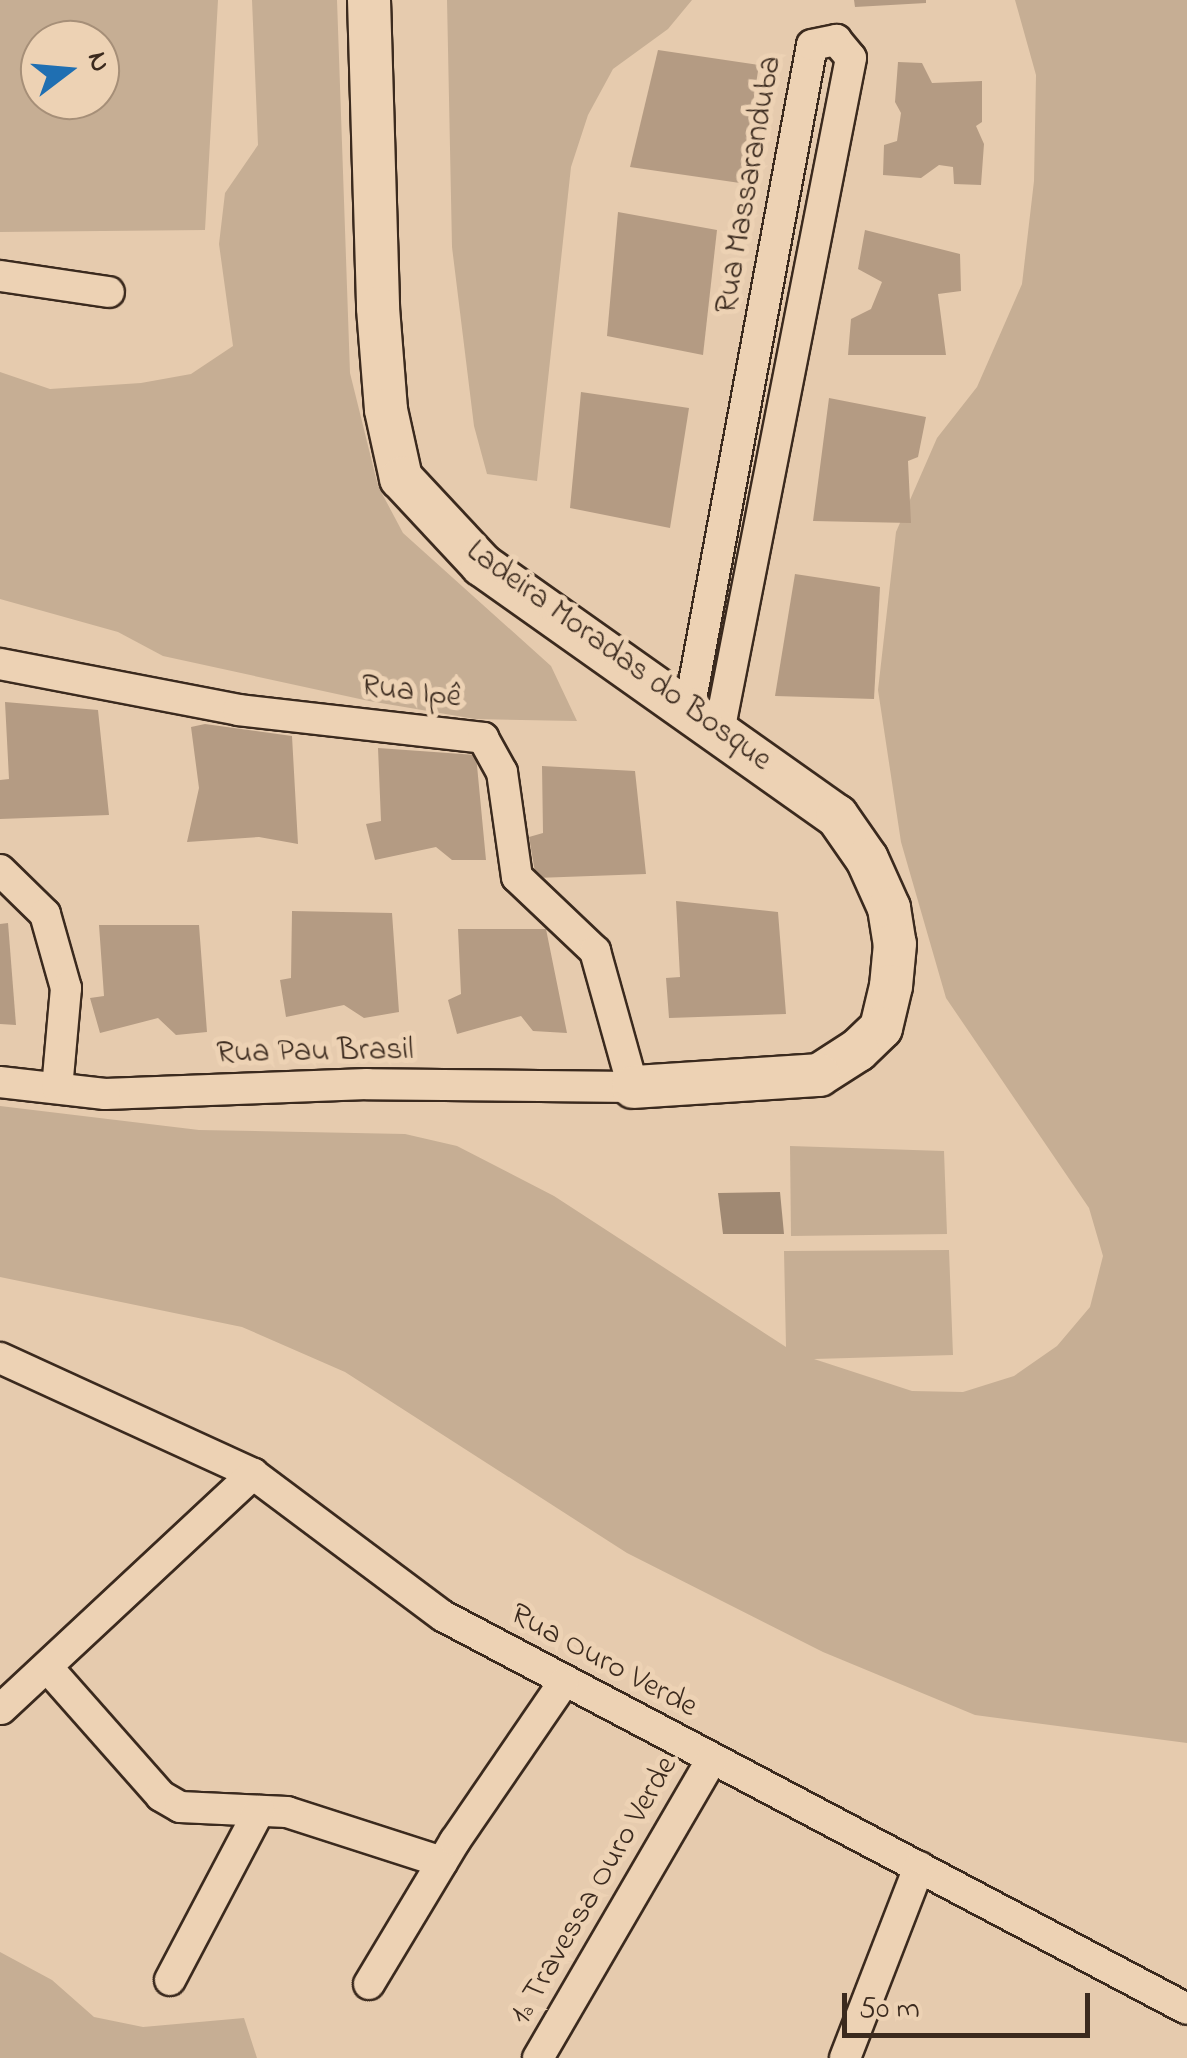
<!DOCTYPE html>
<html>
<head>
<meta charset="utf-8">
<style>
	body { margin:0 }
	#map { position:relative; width:1187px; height:2058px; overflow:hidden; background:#e6cbae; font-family:"Indie Flower",sans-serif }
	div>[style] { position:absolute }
	.green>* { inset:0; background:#c6ae94 }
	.water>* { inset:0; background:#a08973 }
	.building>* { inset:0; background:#b49b83 }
	.roads { filter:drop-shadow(2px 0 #3b2a1e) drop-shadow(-2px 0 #3b2a1e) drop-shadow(0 2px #3b2a1e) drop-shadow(0 -2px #3b2a1e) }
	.street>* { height:30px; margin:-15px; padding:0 15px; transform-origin:15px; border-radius:15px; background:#edd2b4 }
	.secondary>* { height:42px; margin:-21px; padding:0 21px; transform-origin:21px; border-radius:21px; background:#edd2b4 }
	span { translate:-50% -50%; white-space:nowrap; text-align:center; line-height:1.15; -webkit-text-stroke:10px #edd2b4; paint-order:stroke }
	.street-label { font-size:32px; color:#3b2a1e }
	.north { position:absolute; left:20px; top:20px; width:100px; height:100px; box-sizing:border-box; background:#edd2b4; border:2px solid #a68f78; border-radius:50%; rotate:74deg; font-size:28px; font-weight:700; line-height:40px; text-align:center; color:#3b2a1e }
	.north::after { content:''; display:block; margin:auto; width:35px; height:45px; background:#1f6fb2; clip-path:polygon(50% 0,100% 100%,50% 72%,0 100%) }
	.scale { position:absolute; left:842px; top:1993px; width:248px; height:45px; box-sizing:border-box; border:5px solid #3b2a1e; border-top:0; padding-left:12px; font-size:30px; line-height:35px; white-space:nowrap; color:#3b2a1e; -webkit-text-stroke:8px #edd2b4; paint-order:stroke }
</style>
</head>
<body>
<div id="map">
	<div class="green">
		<i style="clip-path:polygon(evenodd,0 0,218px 0,205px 230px,0 232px,0 0,40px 40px,100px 40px,100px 100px,40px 100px,40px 40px)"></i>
		<i style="clip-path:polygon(252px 0,337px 0,350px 373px,378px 486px,403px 533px,551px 666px,577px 721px,475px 719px,369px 701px,163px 656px,118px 632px,0 599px,0 372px,50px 389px,141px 383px,191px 374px,233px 346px,219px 244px,225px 193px,258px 145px)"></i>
		<i style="clip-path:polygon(447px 0,692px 0,668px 29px,613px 69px,588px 115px,571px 167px,537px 481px,487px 474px,474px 426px,452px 247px)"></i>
		<i style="clip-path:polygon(1015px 0,1187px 0,1187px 1743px,975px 1715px,823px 1652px,627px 1553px,345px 1372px,242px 1327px,0 1277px,0 1106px,199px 1130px,405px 1134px,457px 1146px,554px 1196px,786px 1347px,784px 1251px,949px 1250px,953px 1355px,814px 1359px,912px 1391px,963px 1392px,1014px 1376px,1057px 1346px,1090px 1307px,1103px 1256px,1089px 1208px,946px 998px,901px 842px,878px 690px,896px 532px,937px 438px,977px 387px,1022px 284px,1034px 181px,1036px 75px)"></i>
		<i style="clip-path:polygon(790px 1146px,944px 1151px,947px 1234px,791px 1236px)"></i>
		<i style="clip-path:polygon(0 1952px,52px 1980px,94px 2017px,143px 2027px,244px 2018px,257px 2058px,0 2058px)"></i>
	</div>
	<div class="water">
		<i style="clip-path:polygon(780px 1192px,784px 1234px,723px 1234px,718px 1193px)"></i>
	</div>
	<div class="building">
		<i style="clip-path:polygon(854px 0,926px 0,926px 3px,855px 7px)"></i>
		<i style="clip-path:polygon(658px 50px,759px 65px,740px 183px,630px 167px)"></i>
		<i style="clip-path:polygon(898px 62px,922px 63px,932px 83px,982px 81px,982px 122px,976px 126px,984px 144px,981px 185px,954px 184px,953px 167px,939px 165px,921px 178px,883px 175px,884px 145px,897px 141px,901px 113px,895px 102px)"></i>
		<i style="clip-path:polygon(618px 212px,717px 230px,703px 355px,607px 336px)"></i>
		<i style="clip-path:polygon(865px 230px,960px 254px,961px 291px,938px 294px,946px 355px,848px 355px,851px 319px,871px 309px,882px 282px,858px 269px)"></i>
		<i style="clip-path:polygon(581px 392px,689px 408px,670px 528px,570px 508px)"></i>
		<i style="clip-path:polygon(829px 398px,926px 417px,918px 457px,908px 461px,911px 523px,813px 521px)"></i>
		<i style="clip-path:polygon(795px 574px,880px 587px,874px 699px,775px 696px)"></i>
		<i style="clip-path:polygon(5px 702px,98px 710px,109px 815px,0 819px,0 780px,9px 779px)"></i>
		<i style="clip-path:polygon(205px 724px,292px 736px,298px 844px,259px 837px,187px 842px,199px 788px,191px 727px)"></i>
		<i style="clip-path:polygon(378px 748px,476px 755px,486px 860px,452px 860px,436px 847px,375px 860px,366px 824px,381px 821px)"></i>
		<i style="clip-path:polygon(542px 766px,635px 771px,646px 874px,536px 878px,529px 837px,543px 833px)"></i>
		<i style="clip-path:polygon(676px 901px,778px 912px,786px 1014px,669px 1018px,666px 978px,680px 977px)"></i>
		<i style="clip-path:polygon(292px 911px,392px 913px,399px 1012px,364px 1018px,344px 1005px,286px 1017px,280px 980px,291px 978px)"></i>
		<i style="clip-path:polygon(8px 923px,16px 1025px,0 1024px,0 924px)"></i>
		<i style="clip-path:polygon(99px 925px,199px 925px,207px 1032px,176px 1035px,158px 1018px,100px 1033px,90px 998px,104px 996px)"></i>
		<i style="clip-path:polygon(458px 929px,546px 929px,567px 1033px,533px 1031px,521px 1016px,457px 1034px,448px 1000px,461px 994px)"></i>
	</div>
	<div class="roads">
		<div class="street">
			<i style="left:0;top:276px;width:110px;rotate:8.4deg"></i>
			<i style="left:0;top:664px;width:242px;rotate:10.9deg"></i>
			<i style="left:238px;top:710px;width:247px;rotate:6.5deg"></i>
			<i style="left:483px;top:738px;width:39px;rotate:61deg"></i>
			<i style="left:502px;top:772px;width:106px;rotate:81.9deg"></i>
			<i style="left:517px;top:877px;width:108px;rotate:43.5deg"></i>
			<i style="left:595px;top:951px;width:141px;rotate:74.4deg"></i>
			<i style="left:633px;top:1087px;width:266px;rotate:-179.4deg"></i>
			<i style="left:367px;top:1084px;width:262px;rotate:177.8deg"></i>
			<i style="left:105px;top:1094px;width:106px;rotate:-173.5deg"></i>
			<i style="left:689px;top:710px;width:676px;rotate:-79.52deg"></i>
			<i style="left:812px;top:45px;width:25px;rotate:-12deg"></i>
			<i style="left:836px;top:40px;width:23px;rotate:50deg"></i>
			<i style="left:851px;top:58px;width:687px;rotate:101.08deg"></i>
			<i style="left:0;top:870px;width:63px;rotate:44.4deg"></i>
			<i style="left:45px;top:914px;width:77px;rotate:74.2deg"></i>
			<i style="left:66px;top:988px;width:100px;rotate:95.1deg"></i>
			<i style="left:0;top:1358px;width:278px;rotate:24.6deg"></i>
			<i style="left:253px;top:1474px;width:237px;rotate:36.8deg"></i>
			<i style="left:443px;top:1616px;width:841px;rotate:27.84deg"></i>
			<i style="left:47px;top:1667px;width:172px;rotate:48.5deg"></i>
			<i style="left:161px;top:1796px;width:22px;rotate:30deg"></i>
			<i style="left:180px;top:1807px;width:107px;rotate:2.7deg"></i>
			<i style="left:287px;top:1812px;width:163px;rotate:17.9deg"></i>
			<i style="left:1px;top:1709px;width:345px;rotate:-43deg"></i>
			<i style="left:170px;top:1980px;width:191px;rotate:-62.2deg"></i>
			<i style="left:369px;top:1984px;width:167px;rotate:-59deg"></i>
			<i style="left:455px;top:1841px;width:191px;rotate:-55.6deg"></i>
			<i style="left:538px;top:2058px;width:346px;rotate:-59.8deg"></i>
			<i style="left:845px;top:2058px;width:205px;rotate:-68.8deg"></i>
		</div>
		<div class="secondary">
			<i style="left:369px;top:0;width:308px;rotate:88.3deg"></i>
			<i style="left:378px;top:308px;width:102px;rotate:85.5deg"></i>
			<i style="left:386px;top:410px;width:70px;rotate:77.6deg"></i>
			<i style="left:401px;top:478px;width:119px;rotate:47deg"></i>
			<i style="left:482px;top:565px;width:435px;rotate:35.3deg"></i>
			<i style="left:837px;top:816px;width:52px;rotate:55.1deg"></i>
			<i style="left:867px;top:859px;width:54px;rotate:65.8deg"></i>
			<i style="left:889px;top:908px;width:36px;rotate:81deg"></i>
			<i style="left:895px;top:944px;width:42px;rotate:95.4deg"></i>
			<i style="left:891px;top:986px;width:43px;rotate:103.4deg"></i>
			<i style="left:881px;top:1028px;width:32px;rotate:136deg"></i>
			<i style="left:858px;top:1050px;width:46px;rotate:147.3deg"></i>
			<i style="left:819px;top:1075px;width:186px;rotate:176.3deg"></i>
		</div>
	</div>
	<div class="street-label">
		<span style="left:750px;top:185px;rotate:-80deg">Rua Massaranduba</span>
		<span style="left:618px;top:657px;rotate:36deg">Ladeira Moradas do Bosque</span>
		<span style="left:411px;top:693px;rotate:7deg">Rua Ipê</span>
		<span style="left:315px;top:1053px;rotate:-1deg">Rua Pau Brasil</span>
		<span style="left:603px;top:1662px;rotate:28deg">Rua Ouro Verde</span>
		<span style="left:595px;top:1891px;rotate:-60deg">1ª Travessa Ouro Verde</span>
	</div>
	<div class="north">N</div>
	<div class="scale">50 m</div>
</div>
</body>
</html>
